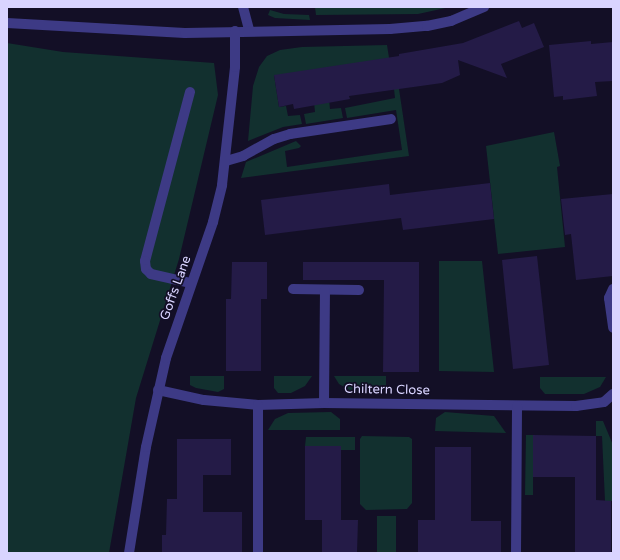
<!DOCTYPE html>
<html>
<head>
<meta charset="utf-8">
<style>
	body { margin:0 }
	#map { position:relative; width:620px; height:560px; overflow:hidden; background:#130f26; font-family:"Varela Round",sans-serif }
	div>[style] { position:absolute }
	.green>* { inset:0; background:#12302f }
	.building>* { inset:0; background:#241b47 }
	.minor>* { height:10px; margin:-5px; padding:0 5px; transform-origin:5px; border-radius:5px; background:#3d3a85 }
	span { translate:-50% -50%; white-space:nowrap; text-align:center; line-height:1.15; -webkit-text-stroke:3.5px #130f26; paint-order:stroke }
	.street-label { font-size:13px; color:#d9d4ff }
	.frame { position:absolute; inset:0; border:8px solid #d9d4ff; pointer-events:none }
</style>
</head>
<body>
<div id="map">
	<div class="green">
		<i style="clip-path:polygon(315px 7px,403px 8px,450px 7px,418px 14px,316px 15px)"></i>
		<i style="clip-path:polygon(270px 10px,284px 14px,309px 15px,310px 20px,275px 18px,268px 15px)"></i>
		<i style="clip-path:polygon(7px 43px,63px 52px,214px 63px,218px 95px,179px 259px,136px 398px,109px 553px,7px 553px)"></i>
		<i style="clip-path:polygon(387px 45px,394px 89px,399px 89px,409px 156px,241px 178px,246px 162px,296px 141px,301px 146px,299px 148px,285px 151px,287px 167px,402px 150px,396px 110px,347px 118px,345px 108px,395px 98px,394px 89px,274px 75px,279px 107px,286px 106px,288px 116px,300px 115px,302px 124px,283px 127px,248px 141px,253px 86px,259px 67px,267px 56px,280px 50px,302px 47px)"></i>
		<i style="clip-path:polygon(329px 99px,330px 109px,341px 108px,343px 118px,306px 124px,304px 114px,315px 112px,314px 102px)"></i>
		<i style="clip-path:polygon(554px 132px,560px 166px,557px 167px,565px 247px,498px 254px,486px 146px)"></i>
		<i style="clip-path:polygon(439px 261px,482px 261px,494px 372px,439px 371px)"></i>
		<i style="clip-path:polygon(190px 376px,224px 376px,224px 389px,218px 392px,196px 388px,190px 385px)"></i>
		<i style="clip-path:polygon(274px 376px,312px 376px,305px 386px,291px 393px,278px 393px,274px 388px)"></i>
		<i style="clip-path:polygon(334px 376px,386px 376px,386px 388px,381px 393px,353px 392px,339px 384px)"></i>
		<i style="clip-path:polygon(540px 377px,606px 377px,600px 387px,584px 394px,545px 394px,540px 388px)"></i>
		<i style="clip-path:polygon(331px 412px,340px 419px,340px 430px,268px 430px,275px 419px,288px 413px)"></i>
		<i style="clip-path:polygon(445px 412px,494px 416px,506px 433px,435px 431px,436px 418px)"></i>
		<i style="clip-path:polygon(596px 421px,603px 421px,613px 445px,613px 501px,605px 501px,602px 436px,596px 436px)"></i>
		<i style="clip-path:polygon(526px 435px,533px 435px,533px 495px,525px 495px)"></i>
		<i style="clip-path:polygon(362px 436px,409px 437px,412px 439px,412px 503px,407px 509px,366px 510px,360px 504px,360px 439px)"></i>
		<i style="clip-path:polygon(306px 437px,355px 437px,355px 450px,341px 450px,341px 446px,305px 446px)"></i>
		<i style="clip-path:polygon(377px 516px,396px 516px,396px 553px,377px 553px)"></i>
	</div>
	<div class="building">
		<i style="clip-path:polygon(519px 21px,522px 28px,534px 23px,544px 47px,501px 64px,507px 78px,458px 60px,460px 75px,442px 83px,349px 96px,350px 99px,294px 109px,293px 104px,279px 107px,274px 75px,399px 56px,399px 54px,463px 43px)"></i>
		<i style="clip-path:polygon(591px 41px,591px 44px,613px 42px,613px 81px,595px 82px,597px 96px,563px 100px,563px 96px,554px 97px,549px 45px)"></i>
		<i style="clip-path:polygon(490px 183px,494px 219px,403px 230px,401px 218px,265px 235px,261px 200px,389px 184px,390px 195px)"></i>
		<i style="clip-path:polygon(613px 194px,613px 276px,576px 280px,571px 234px,565px 235px,561px 199px)"></i>
		<i style="clip-path:polygon(537px 256px,549px 365px,513px 369px,502px 260px)"></i>
		<i style="clip-path:polygon(232px 262px,267px 262px,267px 299px,261px 299px,261px 371px,226px 371px,226px 299px,231px 299px)"></i>
		<i style="clip-path:polygon(303px 262px,419px 262px,419px 372px,383px 372px,384px 280px,303px 280px)"></i>
		<i style="clip-path:polygon(533px 435px,596px 436px,596px 500px,611px 501px,611px 553px,575px 553px,575px 477px,533px 477px)"></i>
		<i style="clip-path:polygon(177px 439px,231px 439px,231px 475px,203px 475px,203px 512px,242px 512px,242px 553px,162px 553px,162px 535px,166px 535px,167px 499px,177px 499px)"></i>
		<i style="clip-path:polygon(305px 446px,341px 446px,341px 520px,358px 520px,357px 553px,322px 553px,322px 520px,305px 520px)"></i>
		<i style="clip-path:polygon(435px 447px,471px 447px,471px 521px,501px 521px,501px 553px,418px 553px,418px 520px,435px 520px)"></i>
	</div>
	<div class="minor">
		<i style="left:243px;top:7px;width:24px;rotate:75deg"></i>
		<i style="left:7px;top:23px;width:178px;rotate:3.2deg"></i>
		<i style="left:185px;top:33px;width:205px;rotate:-1.1deg"></i>
		<i style="left:390px;top:29px;width:37px;rotate:-5deg"></i>
		<i style="left:427px;top:26px;width:25px;rotate:-12deg"></i>
		<i style="left:451px;top:21px;width:36px;rotate:-23deg"></i>
		<i style="left:190px;top:92px;width:175px;rotate:104.9deg"></i>
		<i style="left:145px;top:261px;width:8px;rotate:83deg"></i>
		<i style="left:146px;top:269px;width:7px;rotate:45deg"></i>
		<i style="left:151px;top:274px;width:41px;rotate:12.7deg"></i>
		<i style="left:226px;top:161px;width:18px;rotate:-16deg"></i>
		<i style="left:243px;top:156px;width:35px;rotate:-29deg"></i>
		<i style="left:274px;top:139px;width:17px;rotate:-17deg"></i>
		<i style="left:290px;top:134px;width:102px;rotate:-8.4deg"></i>
		<i style="left:293px;top:289px;width:66px;rotate:0.9deg"></i>
		<i style="left:613px;top:289px;width:10px;rotate:114deg"></i>
		<i style="left:609px;top:298px;width:30px;rotate:82deg"></i>
		<i style="left:158px;top:390px;width:47px;rotate:12.3deg"></i>
		<i style="left:204px;top:400px;width:54px;rotate:5.3deg"></i>
		<i style="left:258px;top:405px;width:66px;rotate:-1.7deg"></i>
		<i style="left:324px;top:403px;width:252px;rotate:0.7deg"></i>
		<i style="left:576px;top:406px;width:28px;rotate:-8deg"></i>
		<i style="left:604px;top:402px;width:12px;rotate:-42deg"></i>
		<i style="left:324px;top:403px;width:113px;rotate:-89.5deg"></i>
		<i style="left:258px;top:405px;width:148px;rotate:90deg"></i>
		<i style="left:129px;top:553px;width:107px;rotate:-80.9deg"></i>
		<i style="left:146px;top:447px;width:91px;rotate:-77.3deg"></i>
		<i style="left:166px;top:358px;width:144px;rotate:-70.9deg"></i>
		<i style="left:213px;top:222px;width:38px;rotate:-76deg"></i>
		<i style="left:222px;top:185px;width:119px;rotate:-83.7deg"></i>
		<i style="left:235px;top:67px;width:36px;rotate:-90deg"></i>
		<i style="left:516px;top:553px;width:147px;rotate:-89.6deg"></i>
	</div>
	<div class="street-label">
		<span style="left:176px;top:288px;rotate:-70deg">Goffs Lane</span>
		<span style="left:387px;top:390px;rotate:1deg">Chiltern Close</span>
	</div>
	<div class="frame"></div>
</div>
</body>
</html>
